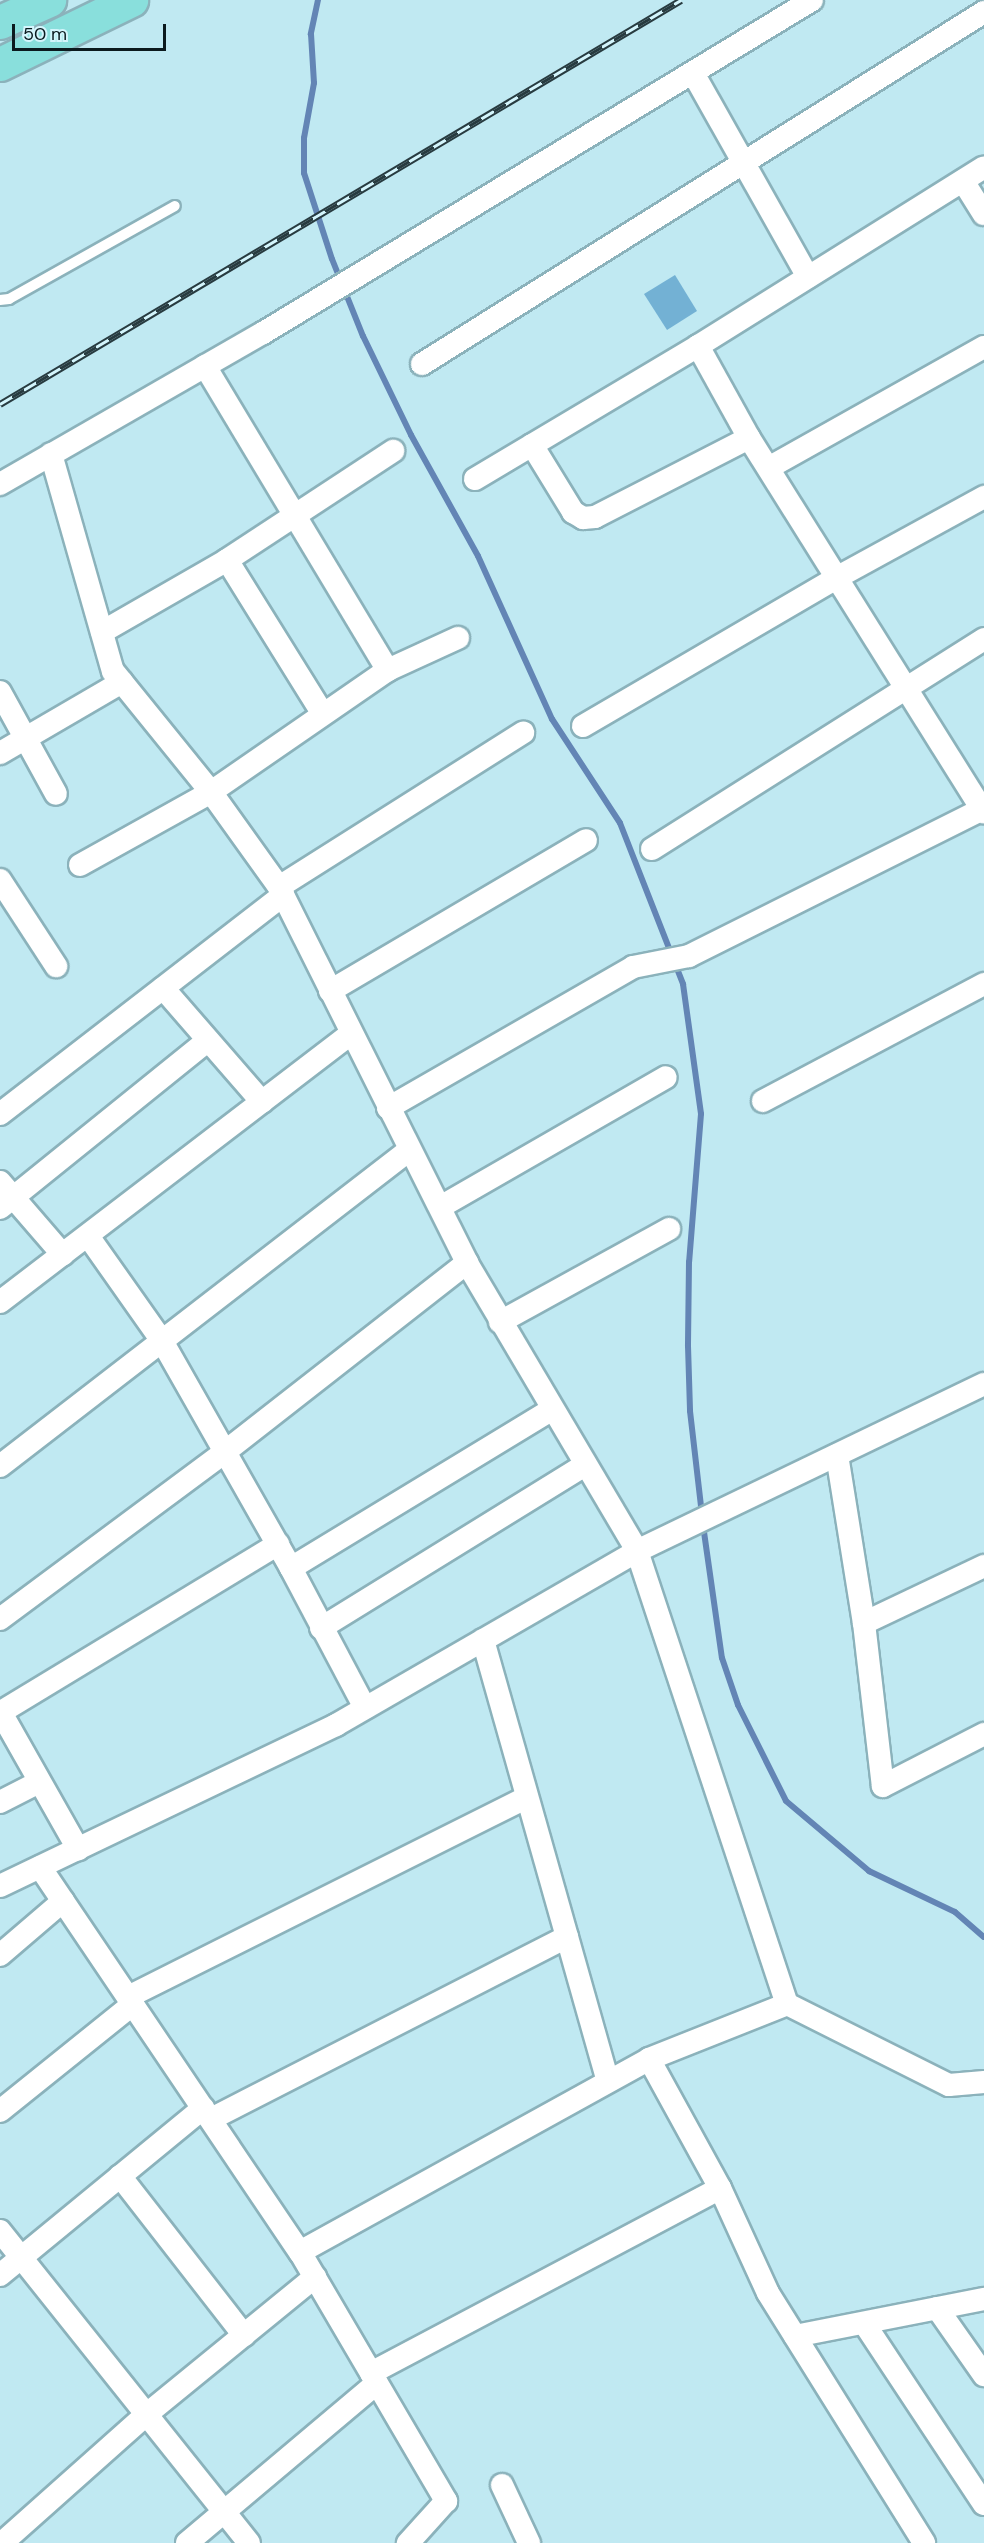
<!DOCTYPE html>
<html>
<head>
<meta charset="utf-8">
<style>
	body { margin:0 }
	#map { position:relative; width:984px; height:2543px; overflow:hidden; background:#c0e9f2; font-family:"DM Sans",sans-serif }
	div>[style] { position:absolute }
	.stream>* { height:6px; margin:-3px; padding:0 3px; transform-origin:3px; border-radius:3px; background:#6385b5 }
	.building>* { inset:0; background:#73b1d4 }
	.roads { filter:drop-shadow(2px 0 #8bb2bb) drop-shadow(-2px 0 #8bb2bb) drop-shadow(0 2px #8bb2bb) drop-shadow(0 -2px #8bb2bb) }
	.lane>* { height:10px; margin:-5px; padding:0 5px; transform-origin:5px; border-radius:5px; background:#fff }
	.street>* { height:22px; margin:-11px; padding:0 11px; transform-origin:11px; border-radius:11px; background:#fff }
	.primary>* { height:33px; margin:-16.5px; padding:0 16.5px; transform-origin:16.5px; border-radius:16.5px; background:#89dfdc }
	.rail>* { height:7px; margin-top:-3.5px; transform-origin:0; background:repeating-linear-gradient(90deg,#d4f5fc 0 14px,#283b40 0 28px); box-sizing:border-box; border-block:2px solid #283b40 }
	span { translate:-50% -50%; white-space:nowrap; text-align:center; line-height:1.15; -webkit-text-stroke:6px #d4f5fc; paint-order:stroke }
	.scale { position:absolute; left:12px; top:24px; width:154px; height:27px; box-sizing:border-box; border:3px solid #0b1a1e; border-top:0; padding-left:8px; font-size:18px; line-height:21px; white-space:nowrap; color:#0b1a1e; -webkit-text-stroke:4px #d4f5fc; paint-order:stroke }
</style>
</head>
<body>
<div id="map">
	<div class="stream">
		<i style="left:318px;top:0;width:35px;rotate:102deg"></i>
		<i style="left:311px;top:34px;width:49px;rotate:86.5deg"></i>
		<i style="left:314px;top:83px;width:56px;rotate:100.3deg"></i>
		<i style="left:304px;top:138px;width:35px;rotate:90deg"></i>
		<i style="left:304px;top:173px;width:90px;rotate:72deg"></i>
		<i style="left:332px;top:259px;width:83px;rotate:68.1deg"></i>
		<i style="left:363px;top:336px;width:110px;rotate:64.1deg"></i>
		<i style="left:411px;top:435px;width:138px;rotate:61deg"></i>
		<i style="left:478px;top:556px;width:179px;rotate:65.6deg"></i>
		<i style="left:552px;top:719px;width:124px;rotate:56.8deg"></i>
		<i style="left:620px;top:823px;width:173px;rotate:68.6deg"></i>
		<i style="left:683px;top:984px;width:131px;rotate:82.1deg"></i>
		<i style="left:701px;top:1114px;width:148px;rotate:94.6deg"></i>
		<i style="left:689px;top:1262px;width:84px;rotate:90.7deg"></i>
		<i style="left:688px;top:1346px;width:65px;rotate:88.2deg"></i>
		<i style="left:690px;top:1411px;width:105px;rotate:83.4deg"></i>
		<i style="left:703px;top:1525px;width:134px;rotate:81.9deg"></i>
		<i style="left:722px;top:1658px;width:50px;rotate:71.2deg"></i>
		<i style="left:738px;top:1705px;width:107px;rotate:63.4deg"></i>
		<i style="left:786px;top:1801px;width:109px;rotate:40.1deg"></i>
		<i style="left:869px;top:1871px;width:95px;rotate:25.5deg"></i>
		<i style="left:955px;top:1912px;width:38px;rotate:41deg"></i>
	</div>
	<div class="building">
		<i style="clip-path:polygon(675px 275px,697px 311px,667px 330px,644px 294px)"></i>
	</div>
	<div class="roads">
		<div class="lane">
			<i style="left:0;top:300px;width:9px;rotate:-6deg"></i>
			<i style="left:9px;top:299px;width:190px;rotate:-29.3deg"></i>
		</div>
		<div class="street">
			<i style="left:693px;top:73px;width:234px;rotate:60.6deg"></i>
			<i style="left:963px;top:181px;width:39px;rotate:58deg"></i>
			<i style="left:698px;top:346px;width:105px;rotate:61deg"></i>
			<i style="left:749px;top:438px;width:442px;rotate:57.9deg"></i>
			<i style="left:422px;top:364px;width:663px;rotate:-32.06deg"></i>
			<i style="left:205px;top:366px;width:355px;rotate:59deg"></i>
			<i style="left:532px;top:445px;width:79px;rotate:58.5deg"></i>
			<i style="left:573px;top:512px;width:12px;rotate:31deg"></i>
			<i style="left:583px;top:518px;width:12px;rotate:-5deg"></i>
			<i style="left:595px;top:517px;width:173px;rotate:-27.2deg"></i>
			<i style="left:51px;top:454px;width:226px;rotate:74.1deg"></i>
			<i style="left:113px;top:671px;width:156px;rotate:51deg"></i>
			<i style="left:211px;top:792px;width:117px;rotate:54.4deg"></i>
			<i style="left:279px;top:887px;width:420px;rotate:63.4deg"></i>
			<i style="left:467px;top:1263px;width:334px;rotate:59.4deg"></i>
			<i style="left:637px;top:1551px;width:477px;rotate:71.7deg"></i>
			<i style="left:770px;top:467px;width:245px;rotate:-29.3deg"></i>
			<i style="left:475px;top:479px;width:260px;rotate:-30.8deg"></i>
			<i style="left:698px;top:346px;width:337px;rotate:-32deg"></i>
			<i style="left:0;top:484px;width:303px;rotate:-29.9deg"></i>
			<i style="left:263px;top:333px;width:642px;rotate:-31.24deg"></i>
			<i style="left:227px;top:560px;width:181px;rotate:58.1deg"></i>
			<i style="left:102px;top:632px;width:144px;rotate:-29.9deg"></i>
			<i style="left:227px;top:560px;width:199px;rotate:-33.3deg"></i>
			<i style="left:0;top:692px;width:116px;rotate:61.2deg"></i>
			<i style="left:583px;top:726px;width:293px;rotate:-30.3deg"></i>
			<i style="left:836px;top:578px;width:169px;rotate:-28.7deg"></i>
			<i style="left:0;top:753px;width:141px;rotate:-30.2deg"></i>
			<i style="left:652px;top:849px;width:393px;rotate:-32.3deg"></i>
			<i style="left:80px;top:865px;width:150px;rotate:-29.1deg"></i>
			<i style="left:211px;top:792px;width:215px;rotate:-34.6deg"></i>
			<i style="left:388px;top:670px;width:77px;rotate:-24.6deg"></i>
			<i style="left:0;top:880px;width:103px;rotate:56.9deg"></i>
			<i style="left:279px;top:887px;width:289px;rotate:-32.3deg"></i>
			<i style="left:163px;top:988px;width:151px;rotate:49deg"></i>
			<i style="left:330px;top:991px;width:297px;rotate:-30.5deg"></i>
			<i style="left:763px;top:1101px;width:250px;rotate:-27.9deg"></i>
			<i style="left:388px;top:1108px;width:283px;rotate:-29.9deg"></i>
			<i style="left:633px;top:967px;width:57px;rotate:-11.1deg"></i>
			<i style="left:689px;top:956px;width:330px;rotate:-26.6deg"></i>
			<i style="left:0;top:1114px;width:358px;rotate:-37.7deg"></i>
			<i style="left:0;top:1182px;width:96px;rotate:49.2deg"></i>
			<i style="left:442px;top:1206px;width:258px;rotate:-29.9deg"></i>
			<i style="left:0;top:1208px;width:267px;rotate:-38.9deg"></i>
			<i style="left:88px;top:1236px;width:128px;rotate:54.8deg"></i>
			<i style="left:162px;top:1341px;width:261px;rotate:60.4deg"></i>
			<i style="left:291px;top:1568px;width:158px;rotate:62.1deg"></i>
			<i style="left:0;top:1302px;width:442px;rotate:-37.4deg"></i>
			<i style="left:500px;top:1322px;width:193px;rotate:-28.8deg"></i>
			<i style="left:837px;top:1455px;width:170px;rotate:80.9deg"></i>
			<i style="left:864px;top:1623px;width:164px;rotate:83.4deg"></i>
			<i style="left:883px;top:1786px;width:114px;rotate:-27.2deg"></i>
			<i style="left:0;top:1466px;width:515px;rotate:-37.67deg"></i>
			<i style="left:291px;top:1568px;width:306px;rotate:-31.3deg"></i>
			<i style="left:0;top:1619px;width:282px;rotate:-36.6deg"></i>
			<i style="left:226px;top:1451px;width:306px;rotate:-38deg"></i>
			<i style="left:864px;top:1623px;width:133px;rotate:-25.4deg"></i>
			<i style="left:321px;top:1628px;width:310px;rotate:-31.7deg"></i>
			<i style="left:483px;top:1640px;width:458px;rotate:74.2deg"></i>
			<i style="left:0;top:1711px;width:159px;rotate:60.5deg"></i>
			<i style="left:1px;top:1712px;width:324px;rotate:-31.2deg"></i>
			<i style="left:0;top:1802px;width:44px;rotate:-27.1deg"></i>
			<i style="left:40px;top:1867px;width:465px;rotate:56deg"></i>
			<i style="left:300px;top:2252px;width:289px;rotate:59.6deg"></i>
			<i style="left:446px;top:2501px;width:57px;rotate:132.1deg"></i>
			<i style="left:0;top:1886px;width:373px;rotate:-25.6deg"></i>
			<i style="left:336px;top:1725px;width:348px;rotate:-30deg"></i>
			<i style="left:637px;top:1551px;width:385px;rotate:-25.7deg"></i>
			<i style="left:0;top:1955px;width:83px;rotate:-40.6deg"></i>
			<i style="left:128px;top:1997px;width:446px;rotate:-26.6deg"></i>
			<i style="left:649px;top:2059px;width:147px;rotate:61.2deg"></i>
			<i style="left:720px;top:2188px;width:115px;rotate:65.4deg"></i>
			<i style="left:768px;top:2293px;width:295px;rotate:58deg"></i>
			<i style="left:0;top:2111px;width:171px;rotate:-38.8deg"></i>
			<i style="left:211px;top:2119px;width:400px;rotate:-27.1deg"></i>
			<i style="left:120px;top:2176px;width:202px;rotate:52.1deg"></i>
			<i style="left:0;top:2231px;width:399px;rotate:51.4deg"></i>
			<i style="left:300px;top:2252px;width:399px;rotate:-28.9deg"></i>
			<i style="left:649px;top:2059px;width:149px;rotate:-21.7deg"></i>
			<i style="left:787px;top:2004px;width:181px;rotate:26.6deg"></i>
			<i style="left:949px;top:2085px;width:35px;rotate:-5deg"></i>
			<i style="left:0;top:2275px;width:263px;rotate:-39.4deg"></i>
			<i style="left:937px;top:2308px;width:82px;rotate:55deg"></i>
			<i style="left:864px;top:2323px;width:217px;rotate:56.5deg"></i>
			<i style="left:795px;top:2336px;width:193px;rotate:-11.1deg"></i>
			<i style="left:371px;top:2373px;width:395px;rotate:-27.9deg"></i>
			<i style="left:502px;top:2485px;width:64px;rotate:65deg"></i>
			<i style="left:2px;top:2543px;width:194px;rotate:-41.7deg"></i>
			<i style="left:147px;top:2414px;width:217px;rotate:-39.2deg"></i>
			<i style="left:187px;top:2543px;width:248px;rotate:-40.1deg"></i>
		</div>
		<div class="primary">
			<i style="left:0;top:22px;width:54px;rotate:-24.2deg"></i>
			<i style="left:0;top:64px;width:146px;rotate:-26deg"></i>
		</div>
	</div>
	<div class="rail">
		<i style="left:0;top:404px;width:792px;rotate:-30.68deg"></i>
	</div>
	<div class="scale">50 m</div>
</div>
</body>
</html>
